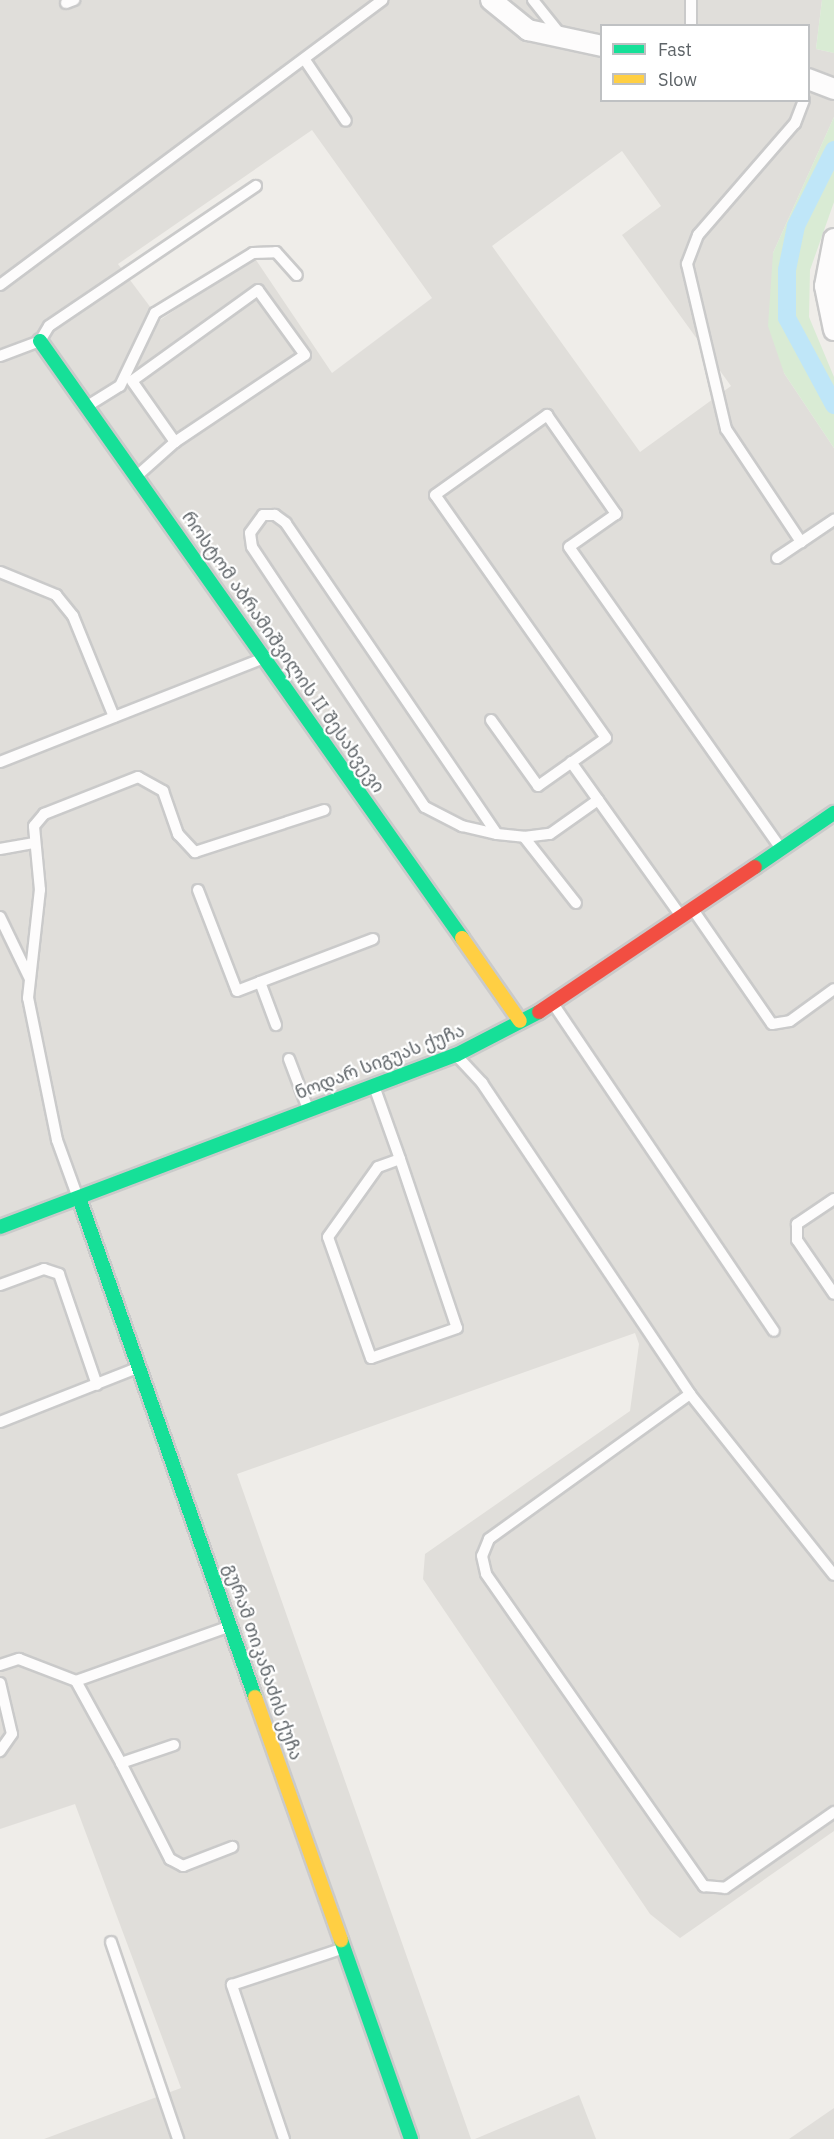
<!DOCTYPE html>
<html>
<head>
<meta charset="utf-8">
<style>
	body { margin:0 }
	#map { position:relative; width:834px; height:2139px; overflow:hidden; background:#efede9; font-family:"IBM Plex Sans","Noto Sans Georgian",sans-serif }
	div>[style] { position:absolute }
	.industrial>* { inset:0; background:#e0deda }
	.green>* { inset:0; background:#d9ebd4 }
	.canal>* { height:18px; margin:-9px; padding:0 9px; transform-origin:9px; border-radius:9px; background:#bfe6f8 }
	.roads { filter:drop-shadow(2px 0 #cacaca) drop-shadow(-2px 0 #cacaca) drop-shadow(0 2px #cacaca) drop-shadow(0 -2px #cacaca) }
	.lane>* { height:10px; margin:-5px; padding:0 5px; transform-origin:5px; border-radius:5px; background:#fdfcfc }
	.street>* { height:20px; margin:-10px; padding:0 10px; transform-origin:10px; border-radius:10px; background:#fdfcfc }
	.fast>* { height:14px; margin:-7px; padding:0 7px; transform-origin:7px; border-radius:7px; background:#16e098 }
	.slow>* { height:14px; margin:-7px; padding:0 7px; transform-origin:7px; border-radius:7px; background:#ffcf43 }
	.jam>* { height:14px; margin:-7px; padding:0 7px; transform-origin:7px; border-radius:7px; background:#f24e42 }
	span { translate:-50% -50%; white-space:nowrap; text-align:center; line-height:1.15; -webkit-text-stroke:4.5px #fff; paint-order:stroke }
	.street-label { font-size:18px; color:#5e6468 }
	.legend { position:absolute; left:600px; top:24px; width:210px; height:78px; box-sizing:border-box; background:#fff; border:2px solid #bfc1c3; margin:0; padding:8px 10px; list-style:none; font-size:18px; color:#5e6468 }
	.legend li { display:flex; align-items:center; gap:12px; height:30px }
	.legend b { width:30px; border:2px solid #bfc1c3 }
</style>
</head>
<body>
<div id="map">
	<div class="industrial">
		<i style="clip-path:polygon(evenodd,0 0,822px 0,816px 49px,834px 53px,834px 117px,773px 253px,784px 373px,834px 448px,834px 1831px,680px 1938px,650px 1914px,423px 1579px,425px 1554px,630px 1411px,639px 1344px,635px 1333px,237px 1474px,471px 2139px,44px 2139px,181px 2088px,75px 1804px,0 1829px,0 0,602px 26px,808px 26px,808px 100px,602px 100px,602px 26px,0 0,312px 130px,432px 298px,332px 373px,254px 257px,160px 320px,118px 264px,312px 130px,0 0,622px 151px,661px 206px,622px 235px,731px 386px,640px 452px,492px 246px,622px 151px)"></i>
		<i style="clip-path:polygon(579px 2095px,596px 2139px,475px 2139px)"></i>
		<i style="clip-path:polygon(834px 2108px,834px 2139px,789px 2139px)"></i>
	</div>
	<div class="green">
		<i style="clip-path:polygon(822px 0,834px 0,834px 53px,816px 49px)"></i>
		<i style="clip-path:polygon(834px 117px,834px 202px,810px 270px,809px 317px,834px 377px,834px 448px,784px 373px,768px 326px,773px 253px)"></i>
	</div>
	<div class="canal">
		<i style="left:834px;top:150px;width:85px;rotate:116.6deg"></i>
		<i style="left:796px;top:226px;width:45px;rotate:101.6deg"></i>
		<i style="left:787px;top:270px;width:48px;rotate:90deg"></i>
		<i style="left:787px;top:318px;width:99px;rotate:61.6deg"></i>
	</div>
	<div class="roads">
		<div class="lane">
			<i style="left:533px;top:0;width:43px;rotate:51.5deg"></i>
			<i style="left:691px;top:0;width:26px;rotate:90deg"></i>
			<i style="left:66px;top:3px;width:9px;rotate:-21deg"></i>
			<i style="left:305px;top:60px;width:73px;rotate:56.1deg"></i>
			<i style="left:804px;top:100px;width:25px;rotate:111deg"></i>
			<i style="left:795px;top:123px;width:148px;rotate:130.9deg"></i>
			<i style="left:698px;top:235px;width:31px;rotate:111deg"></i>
			<i style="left:687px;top:264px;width:170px;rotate:76.7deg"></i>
			<i style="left:726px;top:429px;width:136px;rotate:56.4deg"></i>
			<i style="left:801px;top:542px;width:40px;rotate:-34deg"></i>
			<i style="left:0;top:285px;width:477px;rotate:-36.7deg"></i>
			<i style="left:0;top:356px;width:43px;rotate:-20.6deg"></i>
			<i style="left:40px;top:341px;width:17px;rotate:-59deg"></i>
			<i style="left:49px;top:326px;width:250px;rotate:-34.1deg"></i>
			<i style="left:89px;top:405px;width:36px;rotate:-32deg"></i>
			<i style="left:120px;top:386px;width:81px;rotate:-64.4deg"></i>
			<i style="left:155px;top:313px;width:115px;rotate:-31.5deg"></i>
			<i style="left:253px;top:253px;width:23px;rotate:-2deg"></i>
			<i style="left:276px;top:252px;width:31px;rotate:48deg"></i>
			<i style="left:138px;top:475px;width:50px;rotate:-41.7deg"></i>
			<i style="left:175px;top:442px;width:156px;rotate:-33.8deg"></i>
			<i style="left:305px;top:355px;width:80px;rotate:-125.9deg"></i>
			<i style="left:258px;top:290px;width:155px;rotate:144.2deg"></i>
			<i style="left:132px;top:381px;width:75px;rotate:54.8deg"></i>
			<i style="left:777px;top:558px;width:29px;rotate:-34deg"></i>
			<i style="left:0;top:572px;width:61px;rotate:22.3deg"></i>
			<i style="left:56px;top:595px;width:27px;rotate:51deg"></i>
			<i style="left:73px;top:616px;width:109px;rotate:67.9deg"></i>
			<i style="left:491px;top:720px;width:81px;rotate:54.5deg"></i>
			<i style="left:538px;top:786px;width:83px;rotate:-35.2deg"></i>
			<i style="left:606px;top:738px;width:297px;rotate:-125.1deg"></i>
			<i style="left:435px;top:495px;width:138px;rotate:-35.5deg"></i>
			<i style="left:547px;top:415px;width:121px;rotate:55.1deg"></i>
			<i style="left:616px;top:514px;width:57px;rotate:144.9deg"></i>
			<i style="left:569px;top:547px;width:367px;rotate:54.9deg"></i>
			<i style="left:0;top:762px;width:282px;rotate:-21.5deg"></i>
			<i style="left:571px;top:762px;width:189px;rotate:54.5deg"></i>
			<i style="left:497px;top:834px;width:376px;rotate:-124.2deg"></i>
			<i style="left:286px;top:523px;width:14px;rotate:-144deg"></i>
			<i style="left:275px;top:515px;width:12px;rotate:180deg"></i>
			<i style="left:263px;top:515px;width:22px;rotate:126deg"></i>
			<i style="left:250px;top:533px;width:14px;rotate:82deg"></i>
			<i style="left:252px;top:547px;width:312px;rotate:56.4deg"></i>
			<i style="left:425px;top:807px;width:42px;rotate:27.2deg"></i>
			<i style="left:462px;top:826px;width:36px;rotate:13deg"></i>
			<i style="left:497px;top:834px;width:27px;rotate:6deg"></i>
			<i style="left:524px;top:837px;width:26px;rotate:-7deg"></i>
			<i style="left:550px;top:834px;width:59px;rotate:-35.3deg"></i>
			<i style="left:524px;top:837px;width:84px;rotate:51.8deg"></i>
			<i style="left:0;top:849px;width:35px;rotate:-10deg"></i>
			<i style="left:198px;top:890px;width:108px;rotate:68.9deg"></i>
			<i style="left:237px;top:991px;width:25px;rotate:-21deg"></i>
			<i style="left:260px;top:982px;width:46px;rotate:69.6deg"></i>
			<i style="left:694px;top:911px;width:137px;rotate:55.4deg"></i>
			<i style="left:772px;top:1024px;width:18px;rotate:-9deg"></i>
			<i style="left:790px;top:1021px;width:54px;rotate:-36deg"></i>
			<i style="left:0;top:917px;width:67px;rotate:64.2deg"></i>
			<i style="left:260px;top:982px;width:121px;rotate:-20.8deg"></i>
			<i style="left:554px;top:1005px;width:393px;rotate:56deg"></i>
			<i style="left:457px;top:1056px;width:37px;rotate:47deg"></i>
			<i style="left:482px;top:1083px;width:374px;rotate:56.2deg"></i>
			<i style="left:690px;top:1394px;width:231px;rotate:51.5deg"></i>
			<i style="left:289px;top:1059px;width:53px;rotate:69.2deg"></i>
			<i style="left:374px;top:1086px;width:77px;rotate:70.4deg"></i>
			<i style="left:400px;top:1159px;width:178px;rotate:71.4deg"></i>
			<i style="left:457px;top:1328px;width:91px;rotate:160.8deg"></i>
			<i style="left:371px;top:1358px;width:128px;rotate:-109.6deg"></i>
			<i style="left:328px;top:1237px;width:86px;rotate:-54.5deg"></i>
			<i style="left:378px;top:1167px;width:23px;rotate:-20deg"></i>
			<i style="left:78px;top:1198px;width:62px;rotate:-109.9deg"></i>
			<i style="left:57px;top:1140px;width:145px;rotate:-101.5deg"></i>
			<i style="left:28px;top:998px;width:109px;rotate:-83.7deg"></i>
			<i style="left:40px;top:890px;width:64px;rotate:-95.4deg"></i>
			<i style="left:34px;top:826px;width:16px;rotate:-50deg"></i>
			<i style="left:44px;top:814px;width:101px;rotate:-21.5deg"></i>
			<i style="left:138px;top:777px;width:29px;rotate:29deg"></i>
			<i style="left:163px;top:791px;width:46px;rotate:70.8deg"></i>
			<i style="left:178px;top:834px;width:25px;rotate:47deg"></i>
			<i style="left:195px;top:852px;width:136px;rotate:-18deg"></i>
			<i style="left:834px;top:1199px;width:45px;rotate:146deg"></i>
			<i style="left:797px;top:1224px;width:16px;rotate:90deg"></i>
			<i style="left:797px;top:1240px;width:65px;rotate:55.6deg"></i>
			<i style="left:0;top:1285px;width:47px;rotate:-20deg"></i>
			<i style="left:44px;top:1269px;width:16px;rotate:18deg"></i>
			<i style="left:59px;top:1274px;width:117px;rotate:71.1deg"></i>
			<i style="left:690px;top:1394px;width:248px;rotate:144.2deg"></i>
			<i style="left:489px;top:1539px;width:18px;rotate:112deg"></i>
			<i style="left:482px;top:1556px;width:18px;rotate:77deg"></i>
			<i style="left:486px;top:1574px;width:381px;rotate:55.1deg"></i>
			<i style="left:704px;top:1886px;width:21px;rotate:5deg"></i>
			<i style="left:725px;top:1888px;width:133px;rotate:-34.9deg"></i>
			<i style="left:0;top:1422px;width:147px;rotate:-21.5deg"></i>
			<i style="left:0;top:1665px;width:20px;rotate:-18deg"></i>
			<i style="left:19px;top:1659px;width:61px;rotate:21.1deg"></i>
			<i style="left:76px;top:1681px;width:161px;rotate:-19.6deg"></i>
			<i style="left:76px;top:1681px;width:94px;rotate:61.2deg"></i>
			<i style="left:121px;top:1763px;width:56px;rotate:-18.8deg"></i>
			<i style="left:0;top:1683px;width:52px;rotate:76.8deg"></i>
			<i style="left:12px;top:1734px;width:21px;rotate:125deg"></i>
			<i style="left:121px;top:1763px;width:108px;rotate:63deg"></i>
			<i style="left:170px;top:1859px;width:15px;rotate:28deg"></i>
			<i style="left:183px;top:1866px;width:53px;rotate:-21.2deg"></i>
			<i style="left:111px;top:1942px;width:208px;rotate:71.2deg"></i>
			<i style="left:284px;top:2139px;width:163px;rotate:-108.7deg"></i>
			<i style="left:232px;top:1985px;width:118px;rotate:-18.3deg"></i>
		</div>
		<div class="street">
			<i style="left:491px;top:0;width:48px;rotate:39deg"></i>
			<i style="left:528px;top:30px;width:76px;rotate:12.2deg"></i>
			<i style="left:808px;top:79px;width:28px;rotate:21deg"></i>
			<i style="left:834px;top:239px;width:48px;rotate:100.8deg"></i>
			<i style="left:825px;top:286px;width:45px;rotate:78.4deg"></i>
		</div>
		<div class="fast">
			<i style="left:40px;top:341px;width:731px;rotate:54.74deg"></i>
			<i style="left:755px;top:867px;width:96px;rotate:-34.4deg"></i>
			<i style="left:79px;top:1198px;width:529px;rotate:70.57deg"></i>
			<i style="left:0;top:1227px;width:487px;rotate:-20.7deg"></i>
			<i style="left:456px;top:1055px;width:93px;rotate:-27.4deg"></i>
			<i style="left:341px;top:1940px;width:211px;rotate:70.6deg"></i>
		</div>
		<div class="slow">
			<i style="left:462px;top:938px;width:101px;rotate:55.1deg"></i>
			<i style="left:255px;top:1697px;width:258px;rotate:70.5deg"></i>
		</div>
		<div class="jam">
			<i style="left:539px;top:1012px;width:260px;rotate:-33.9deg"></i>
		</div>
	</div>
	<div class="street-label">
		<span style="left:283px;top:652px;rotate:55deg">როსტომ აბრამიშვილის II შესახვევი</span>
		<span style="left:380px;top:1062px;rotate:-21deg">ნოდარ სიგუას ქუჩა</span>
		<span style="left:263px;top:1662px;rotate:71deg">გურამ თიკანაძის ქუჩა</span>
	</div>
	<ul class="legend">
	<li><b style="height:8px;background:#16e098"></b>Fast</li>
	<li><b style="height:8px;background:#ffcf43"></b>Slow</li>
	</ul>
</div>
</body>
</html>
